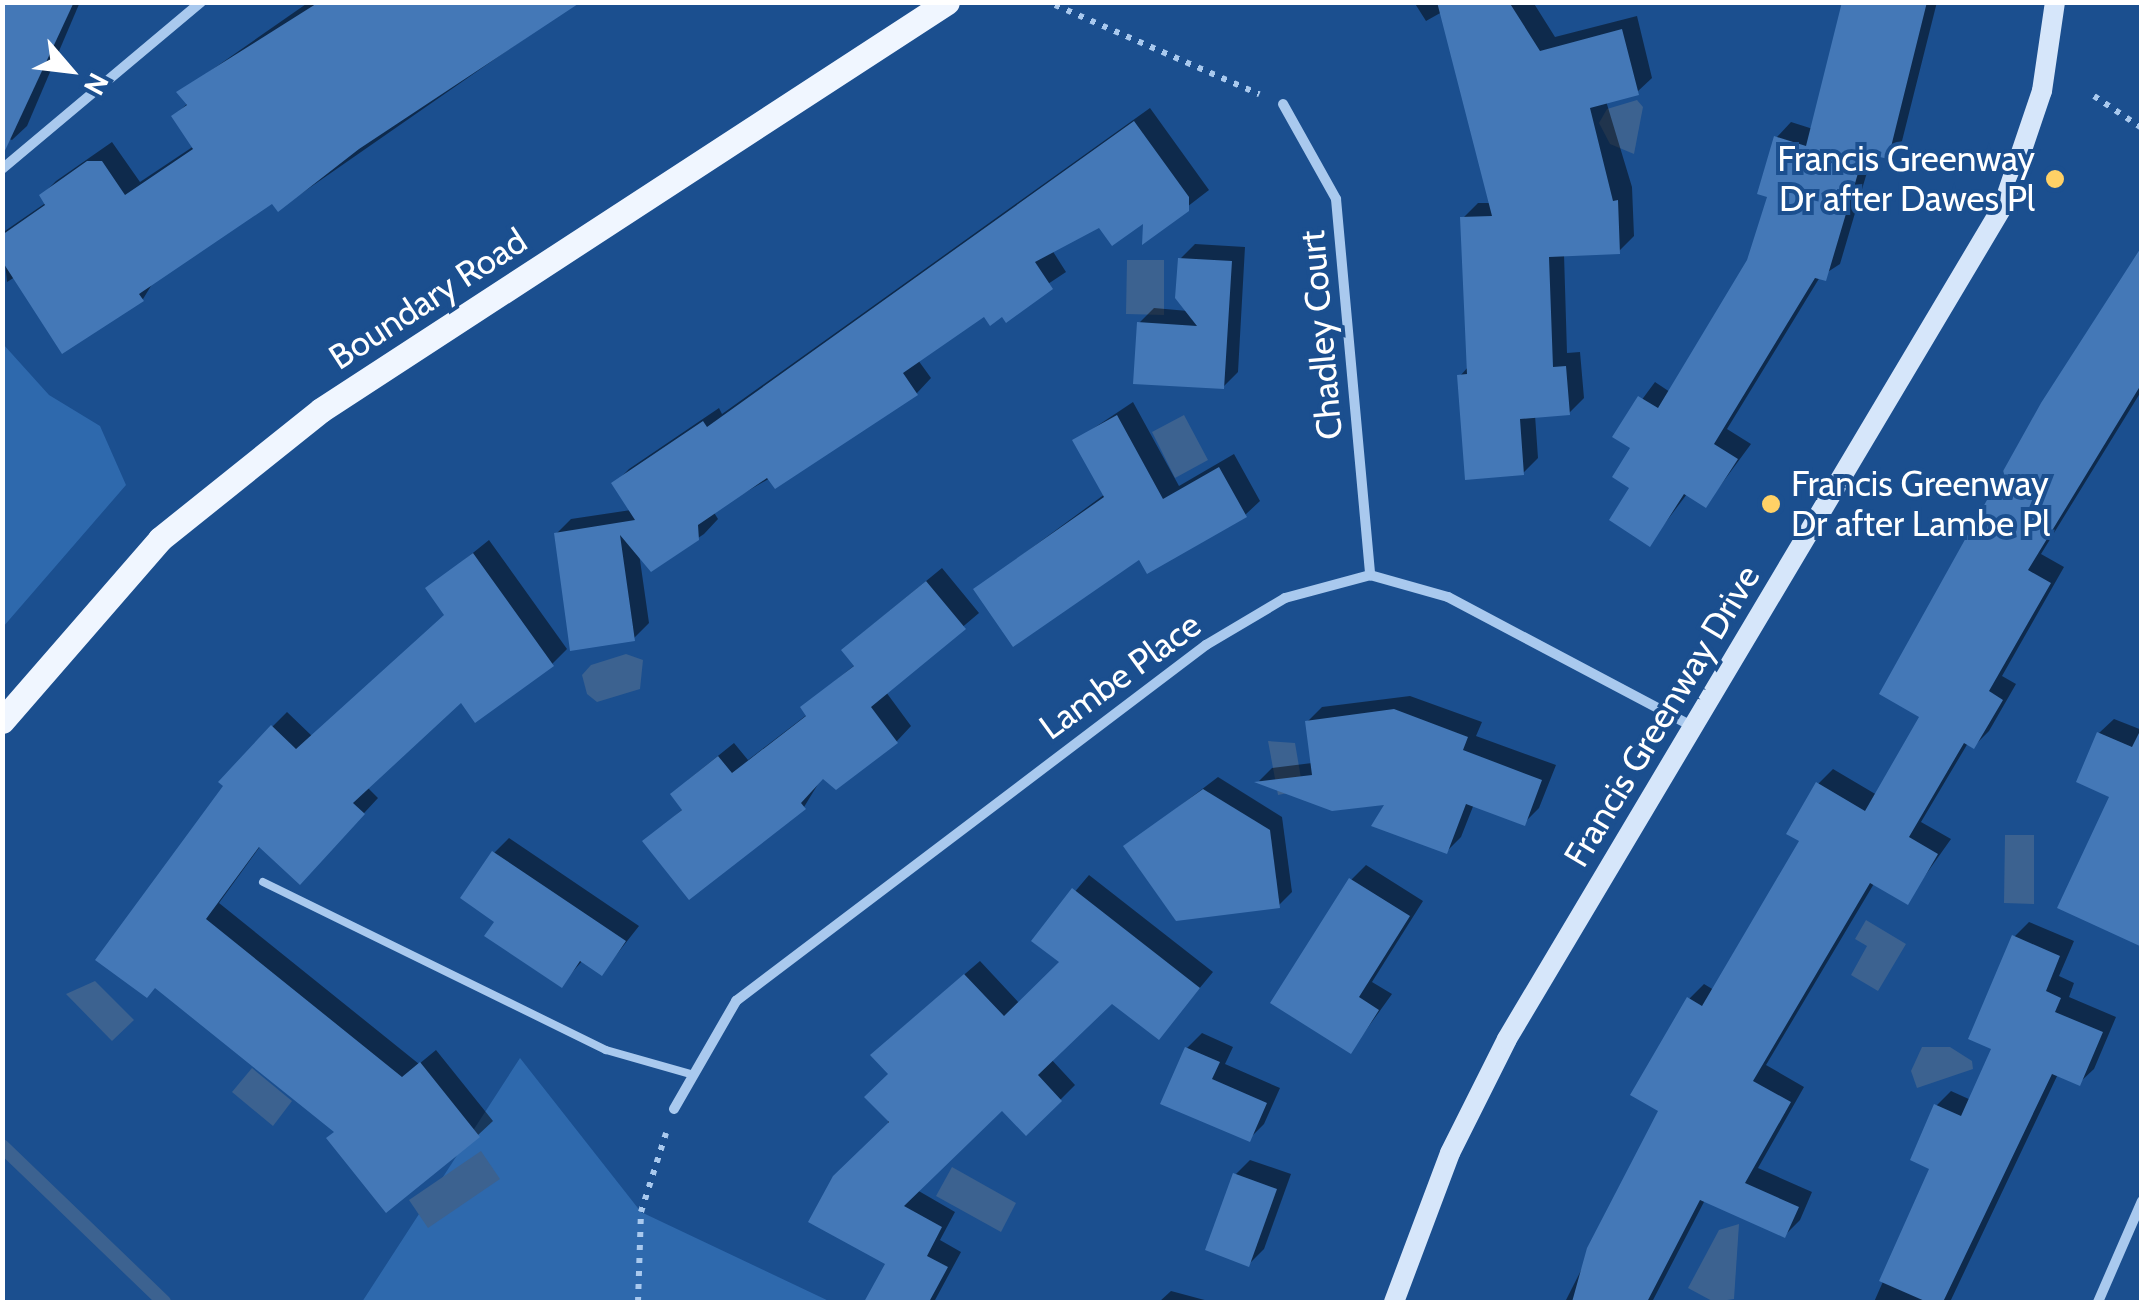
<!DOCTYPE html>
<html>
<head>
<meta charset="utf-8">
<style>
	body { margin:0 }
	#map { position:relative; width:2144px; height:1305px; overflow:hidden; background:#1b4f8f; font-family:Cabin,sans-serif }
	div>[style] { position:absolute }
	.green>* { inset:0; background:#2e69ad }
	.water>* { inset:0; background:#3c6290 }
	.shadow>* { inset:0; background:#0007 }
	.stream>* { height:14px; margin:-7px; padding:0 7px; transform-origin:7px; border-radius:7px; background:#3c6290 }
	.building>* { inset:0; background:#4478b7 }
	.path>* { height:6px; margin-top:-3px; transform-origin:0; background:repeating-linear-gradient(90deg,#a9c9ee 0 5px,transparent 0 13px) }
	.lane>* { height:8px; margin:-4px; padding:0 4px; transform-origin:4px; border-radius:4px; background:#a9c9ee }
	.street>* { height:10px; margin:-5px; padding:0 5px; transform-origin:5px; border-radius:5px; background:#a9c9ee }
	.secondary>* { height:20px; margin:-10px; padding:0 10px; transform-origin:10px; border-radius:10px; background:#d6e6fa }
	.primary>* { height:25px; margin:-12.5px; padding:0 12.5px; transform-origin:12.5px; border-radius:12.5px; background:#f0f6ff }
	.dots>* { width:28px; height:28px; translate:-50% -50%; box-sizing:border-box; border:5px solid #1b4f8f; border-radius:50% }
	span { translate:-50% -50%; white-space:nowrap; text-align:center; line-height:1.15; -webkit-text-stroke:8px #1b4f8f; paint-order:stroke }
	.poi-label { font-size:35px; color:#fff }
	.right { translate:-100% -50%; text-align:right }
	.left { translate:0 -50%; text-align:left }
	.street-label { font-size:35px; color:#fff }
	.frame { position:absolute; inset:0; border:5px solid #fff; pointer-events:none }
	.north { position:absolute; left:20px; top:20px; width:100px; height:100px; -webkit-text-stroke:8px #1b4f8f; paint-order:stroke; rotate:118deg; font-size:28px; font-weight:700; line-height:40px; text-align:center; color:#fff }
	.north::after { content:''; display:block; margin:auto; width:35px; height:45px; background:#fff; clip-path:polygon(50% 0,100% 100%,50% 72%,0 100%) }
</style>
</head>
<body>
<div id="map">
	<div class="green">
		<i style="clip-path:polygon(3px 344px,49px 395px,100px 426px,126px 485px,3px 627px)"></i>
		<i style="clip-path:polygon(520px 1058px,641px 1212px,831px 1302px,362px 1302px)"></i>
	</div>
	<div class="water">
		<i style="clip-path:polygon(1637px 100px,1643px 107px,1634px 154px,1610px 144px,1599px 123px,1607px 109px)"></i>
		<i style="clip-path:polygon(1127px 260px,1164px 260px,1164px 315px,1126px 314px)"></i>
		<i style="clip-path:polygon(1184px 415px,1208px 460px,1175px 478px,1152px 432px)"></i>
		<i style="clip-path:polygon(626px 654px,643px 660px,640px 689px,597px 702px,587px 694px,582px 675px,591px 665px)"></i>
		<i style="clip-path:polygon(1268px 741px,1295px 743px,1303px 790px,1278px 795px)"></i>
		<i style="clip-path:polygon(2005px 835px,2034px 835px,2034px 904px,2004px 903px)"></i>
		<i style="clip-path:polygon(1866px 920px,1906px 944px,1878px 991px,1851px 975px,1867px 946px,1855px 939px)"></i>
		<i style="clip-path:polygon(95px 981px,134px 1020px,112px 1041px,66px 994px)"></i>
		<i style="clip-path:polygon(1922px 1047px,1950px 1047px,1972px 1061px,1973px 1069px,1917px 1088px,1911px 1071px)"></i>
		<i style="clip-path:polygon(252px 1068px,292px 1101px,273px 1126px,232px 1092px)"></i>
		<i style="clip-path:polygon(481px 1151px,500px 1179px,428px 1228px,409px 1200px)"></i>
		<i style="clip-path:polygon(952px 1167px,1016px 1203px,1001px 1232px,936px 1196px)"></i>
		<i style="clip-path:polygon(1739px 1224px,1734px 1299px,1714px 1302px,1688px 1288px,1719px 1230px)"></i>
	</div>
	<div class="shadow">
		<i style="clip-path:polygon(2px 2px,80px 2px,27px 126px,12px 140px,2px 136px)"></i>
		<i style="clip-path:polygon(309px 2px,577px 2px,279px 209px,273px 201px,154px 281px,143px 299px,15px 277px,7px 282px,2px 233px,47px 202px,42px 195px,56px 181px,112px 142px,140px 182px,194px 146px,174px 116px,188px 103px,180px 92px)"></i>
		<i style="clip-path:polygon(1414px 2px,1533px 2px,1555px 37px,1637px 16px,1652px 78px,1637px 92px,1606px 101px,1632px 187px,1634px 236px,1619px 251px,1564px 254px,1567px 353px,1580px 352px,1584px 398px,1569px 413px,1535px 415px,1538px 458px,1523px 473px,1460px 376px,1469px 366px,1463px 218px,1478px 203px,1491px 203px,1442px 12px,1426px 21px)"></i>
		<i style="clip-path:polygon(1811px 2px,1937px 2px,1902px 141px,1887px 156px,1873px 152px,1840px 264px,1820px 277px,1727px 429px,1751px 444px,1706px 505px,1687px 494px,1650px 543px,1633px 487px,1633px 448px,1615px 436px,1655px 382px,1670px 392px,1750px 261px,1770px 195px,1777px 137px,1791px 122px,1813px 129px,1844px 3px)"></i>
		<i style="clip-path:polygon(1150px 108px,1209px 190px,1144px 240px,1146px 218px,1100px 225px,1052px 250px,1066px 272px,1003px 314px,985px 313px,918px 360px,931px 378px,917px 393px,713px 511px,718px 519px,704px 534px,652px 569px,639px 553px,649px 623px,634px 638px,556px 534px,571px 519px,631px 510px,614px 484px,629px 469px,719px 408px,722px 414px)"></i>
		<i style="clip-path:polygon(1195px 244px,1245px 247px,1238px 372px,1223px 387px,1139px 323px,1154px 308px,1188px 311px,1180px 259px)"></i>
		<i style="clip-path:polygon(2142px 250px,2142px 390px,2041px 554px,2064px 567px,2002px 676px,2016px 684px,1989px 731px,1974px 746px,1968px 743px,1921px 822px,1951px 839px,1907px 901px,1875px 882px,1766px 1065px,1804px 1087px,1758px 1168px,1812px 1192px,1800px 1220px,1785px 1235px,1705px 1200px,1652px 1302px,1565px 1302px,1662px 1110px,1689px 999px,1704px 984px,1714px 990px,1803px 840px,1818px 784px,1833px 769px,1877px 795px,1923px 716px)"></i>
		<i style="clip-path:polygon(1133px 402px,1179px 486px,1234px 454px,1260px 501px,1245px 515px,1140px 556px,976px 589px,1105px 494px,1076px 440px)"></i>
		<i style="clip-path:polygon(489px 540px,567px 649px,552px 664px,461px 700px,367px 787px,378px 798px,314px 867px,261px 845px,219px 903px,419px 1064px,436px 1050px,493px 1121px,478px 1135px,337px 1131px,156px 986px,272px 727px,287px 712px,312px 736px,447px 614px,428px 589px)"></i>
		<i style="clip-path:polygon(942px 568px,979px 613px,886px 692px,911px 726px,897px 741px,836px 787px,823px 776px,804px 807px,646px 841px,684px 808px,688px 780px,734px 743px,748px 760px,808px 714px,803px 707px,856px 664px,859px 636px)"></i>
		<i style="clip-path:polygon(1410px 696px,1482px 722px,1476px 736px,1556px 765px,1539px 808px,1524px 823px,1474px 804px,1461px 837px,1447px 851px,1389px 802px,1333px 809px,1259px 781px,1272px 768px,1312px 763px,1307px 722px,1322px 707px)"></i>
		<i style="clip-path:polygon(2114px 719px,2142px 730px,2112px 796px,2099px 733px)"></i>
		<i style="clip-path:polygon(1218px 777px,1282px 817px,1292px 892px,1279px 905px,1126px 847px)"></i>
		<i style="clip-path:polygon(509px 838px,639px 926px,602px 973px,583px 960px,561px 985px,498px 921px,494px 853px)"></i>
		<i style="clip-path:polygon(1366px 865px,1423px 901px,1372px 982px,1392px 994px,1351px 1051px,1351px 880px)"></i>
		<i style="clip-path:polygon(1089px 875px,1213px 972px,1159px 1037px,1112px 1000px,1051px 1059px,1075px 1085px,1061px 1099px,1026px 1133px,1002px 1107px,917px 1190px,955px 1212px,940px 1240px,961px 1252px,934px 1302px,866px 1302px,888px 1263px,888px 1040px,980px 961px,1020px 1004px,1062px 962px,1034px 940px)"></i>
		<i style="clip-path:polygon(2029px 922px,2074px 941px,2059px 976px,2074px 983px,2069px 997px,2116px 1017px,2094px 1069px,2079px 1083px,2058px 1074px,1950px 1302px,1874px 1302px,1933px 1168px,1936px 1106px,1951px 1091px,1971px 1100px,1994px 1047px,2014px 937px)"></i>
		<i style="clip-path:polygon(1202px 1033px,1233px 1047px,1225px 1064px,1280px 1088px,1264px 1124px,1249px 1139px,1187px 1048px)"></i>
		<i style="clip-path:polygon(1250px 1160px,1291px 1174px,1264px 1249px,1249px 1264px,1236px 1174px)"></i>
		<i style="clip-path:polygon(1171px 1291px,1212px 1302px,1159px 1302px)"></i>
	</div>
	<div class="stream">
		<i style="left:2px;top:1146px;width:225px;rotate:43.9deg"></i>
	</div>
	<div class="building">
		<i style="clip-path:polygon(2px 2px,74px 2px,2px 157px)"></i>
		<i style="clip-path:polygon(319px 2px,581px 2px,359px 149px,278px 212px,272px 204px,139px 294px,144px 301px,62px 354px,2px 261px,2px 235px,45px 205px,39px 195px,87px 161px,102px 161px,125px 195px,193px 149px,171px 116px,187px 105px,176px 92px)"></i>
		<i style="clip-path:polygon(1437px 2px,1509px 2px,1540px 51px,1622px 29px,1639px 95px,1590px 108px,1613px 201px,1618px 200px,1620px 254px,1549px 257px,1553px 367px,1566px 366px,1570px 415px,1520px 419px,1524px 475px,1465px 480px,1457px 375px,1467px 374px,1460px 217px,1492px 216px)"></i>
		<i style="clip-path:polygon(1842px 2px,1927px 2px,1888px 159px,1864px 153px,1826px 281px,1815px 278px,1714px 444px,1738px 459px,1706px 508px,1684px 494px,1650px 547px,1609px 520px,1629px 488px,1612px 477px,1630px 448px,1612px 437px,1638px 396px,1658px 408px,1747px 260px,1767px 197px,1757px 194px,1774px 136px,1806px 146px)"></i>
		<i style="clip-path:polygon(1134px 121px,1189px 197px,1189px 211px,1142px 245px,1143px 224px,1112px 246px,1099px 228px,1035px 262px,1053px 289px,1006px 323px,1002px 317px,990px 326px,984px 317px,903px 373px,918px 395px,775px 489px,767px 478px,698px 525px,699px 540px,651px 572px,620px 535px,635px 641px,570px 651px,554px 533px,635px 520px,611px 483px,703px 421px,707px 427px)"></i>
		<i style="clip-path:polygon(2142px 246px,2142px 383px,2028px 570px,2051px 583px,1989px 691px,2003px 700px,1974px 749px,1964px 743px,1909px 837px,1938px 854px,1908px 905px,1870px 883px,1753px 1081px,1791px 1102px,1745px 1183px,1799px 1207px,1785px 1238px,1700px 1200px,1647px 1302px,1572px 1302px,1587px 1248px,1658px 1111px,1630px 1095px,1687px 997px,1702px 1006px,1799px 841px,1786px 834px,1816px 782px,1865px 811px,1919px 717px,1879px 694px,2041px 403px)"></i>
		<i style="clip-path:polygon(1178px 258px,1232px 261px,1224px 389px,1133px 384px,1137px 322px,1197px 326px,1175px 298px)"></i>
		<i style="clip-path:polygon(1117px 415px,1163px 499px,1219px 467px,1247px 517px,1147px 574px,1139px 560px,1013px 647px,973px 589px,1104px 497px,1072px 440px)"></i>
		<i style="clip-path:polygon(473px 553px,554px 666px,475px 723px,461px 703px,353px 803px,365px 814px,300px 885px,259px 847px,206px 919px,402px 1077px,420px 1062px,480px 1137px,386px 1213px,326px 1138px,334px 1132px,155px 988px,147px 998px,95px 960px,223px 786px,218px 782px,271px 725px,296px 749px,444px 615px,425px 588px)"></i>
		<i style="clip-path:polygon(926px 581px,966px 629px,871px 707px,898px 743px,836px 790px,823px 779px,801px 803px,806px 809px,689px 900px,642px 841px,682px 810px,670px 794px,718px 756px,732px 773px,806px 716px,800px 707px,854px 666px,841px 650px)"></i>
		<i style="clip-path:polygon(1394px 709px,1468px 737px,1463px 750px,1542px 780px,1525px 826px,1466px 804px,1447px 854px,1371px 826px,1384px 805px,1332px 811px,1254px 782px,1312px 775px,1305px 721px)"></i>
		<i style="clip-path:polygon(2142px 727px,2142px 947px,2057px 908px,2109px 797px,2076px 782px,2097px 732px,2132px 747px)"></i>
		<i style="clip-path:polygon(1203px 789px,1270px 830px,1280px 908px,1176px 921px,1123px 846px)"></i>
		<i style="clip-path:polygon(492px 851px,626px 941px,602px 976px,580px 961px,562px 988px,484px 936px,494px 922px,460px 898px)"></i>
		<i style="clip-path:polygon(1349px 878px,1410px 916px,1359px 997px,1379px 1010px,1351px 1054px,1270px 1003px)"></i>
		<i style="clip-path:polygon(1072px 888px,1200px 988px,1159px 1040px,1112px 1004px,1038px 1075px,1062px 1101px,1026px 1136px,1002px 1111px,904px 1206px,942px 1227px,927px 1256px,948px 1267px,929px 1302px,864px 1302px,885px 1264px,808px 1222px,833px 1176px,889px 1122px,864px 1097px,888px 1074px,870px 1055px,964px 974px,1004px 1016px,1059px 962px,1031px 941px)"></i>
		<i style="clip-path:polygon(2012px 935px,2060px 956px,2046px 991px,2061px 998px,2055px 1012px,2103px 1032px,2080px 1086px,2052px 1074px,1943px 1302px,1927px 1302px,1879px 1281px,1929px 1169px,1910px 1160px,1934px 1104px,1961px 1116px,1991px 1049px,1968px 1039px)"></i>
		<i style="clip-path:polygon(1185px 1047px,1220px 1062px,1212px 1079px,1267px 1103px,1250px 1142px,1160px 1104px)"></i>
		<i style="clip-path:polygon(1233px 1173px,1277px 1189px,1249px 1267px,1205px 1250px)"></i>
	</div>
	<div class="path">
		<i style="left:1055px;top:5px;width:223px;rotate:23.6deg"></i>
		<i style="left:2094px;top:96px;width:58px;rotate:33.7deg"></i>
		<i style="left:638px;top:1302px;width:90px;rotate:-88.1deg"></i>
		<i style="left:641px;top:1212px;width:83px;rotate:-72.4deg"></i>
	</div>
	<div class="lane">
		<i style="left:263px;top:882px;width:382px;rotate:26.1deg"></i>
		<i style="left:606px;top:1050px;width:91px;rotate:15.9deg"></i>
	</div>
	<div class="street">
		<i style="left:1283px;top:104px;width:109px;rotate:60.8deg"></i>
		<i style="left:1336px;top:199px;width:378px;rotate:84.8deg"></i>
		<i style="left:2px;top:169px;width:260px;rotate:-40deg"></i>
		<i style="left:674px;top:1109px;width:125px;rotate:-60.1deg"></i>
		<i style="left:736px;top:1001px;width:590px;rotate:-37.14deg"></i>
		<i style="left:1206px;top:645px;width:92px;rotate:-30.7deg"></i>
		<i style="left:1285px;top:598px;width:88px;rotate:-15.1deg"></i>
		<i style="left:1370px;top:575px;width:81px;rotate:15.8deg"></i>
		<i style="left:1448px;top:597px;width:276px;rotate:27.9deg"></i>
		<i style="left:2098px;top:1302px;width:110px;rotate:-66.5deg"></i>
	</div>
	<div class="secondary">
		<i style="left:1394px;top:1302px;width:159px;rotate:-69.4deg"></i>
		<i style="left:1450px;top:1153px;width:127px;rotate:-63.4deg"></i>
		<i style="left:1507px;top:1039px;width:969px;rotate:-59.23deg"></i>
		<i style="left:2003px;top:206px;width:121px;rotate:-71.3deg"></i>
		<i style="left:2042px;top:91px;width:90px;rotate:-81.7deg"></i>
	</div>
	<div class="primary">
		<i style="left:2px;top:721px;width:241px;rotate:-49deg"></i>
		<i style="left:160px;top:539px;width:206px;rotate:-38.7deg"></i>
		<i style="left:321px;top:410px;width:747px;rotate:-33.09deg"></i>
	</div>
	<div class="dots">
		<i style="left:2055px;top:179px;background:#ffd166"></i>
		<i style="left:1771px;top:504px;background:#ffd166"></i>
	</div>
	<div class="poi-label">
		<span class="right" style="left:2035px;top:179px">Francis Greenway<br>Dr after Dawes Pl</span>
		<span class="left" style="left:1791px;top:504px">Francis Greenway<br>Dr after Lambe Pl</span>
	</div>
	<div class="street-label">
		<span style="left:428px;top:299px;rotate:-33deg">Boundary Road</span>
		<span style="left:1321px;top:335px;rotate:-95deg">Chadley Court</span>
		<span style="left:1120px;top:676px;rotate:-36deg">Lambe Place</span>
		<span style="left:1662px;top:716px;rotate:-59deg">Francis Greenway Drive</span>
	</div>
	<div class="frame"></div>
	<div class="north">N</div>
</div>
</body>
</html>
